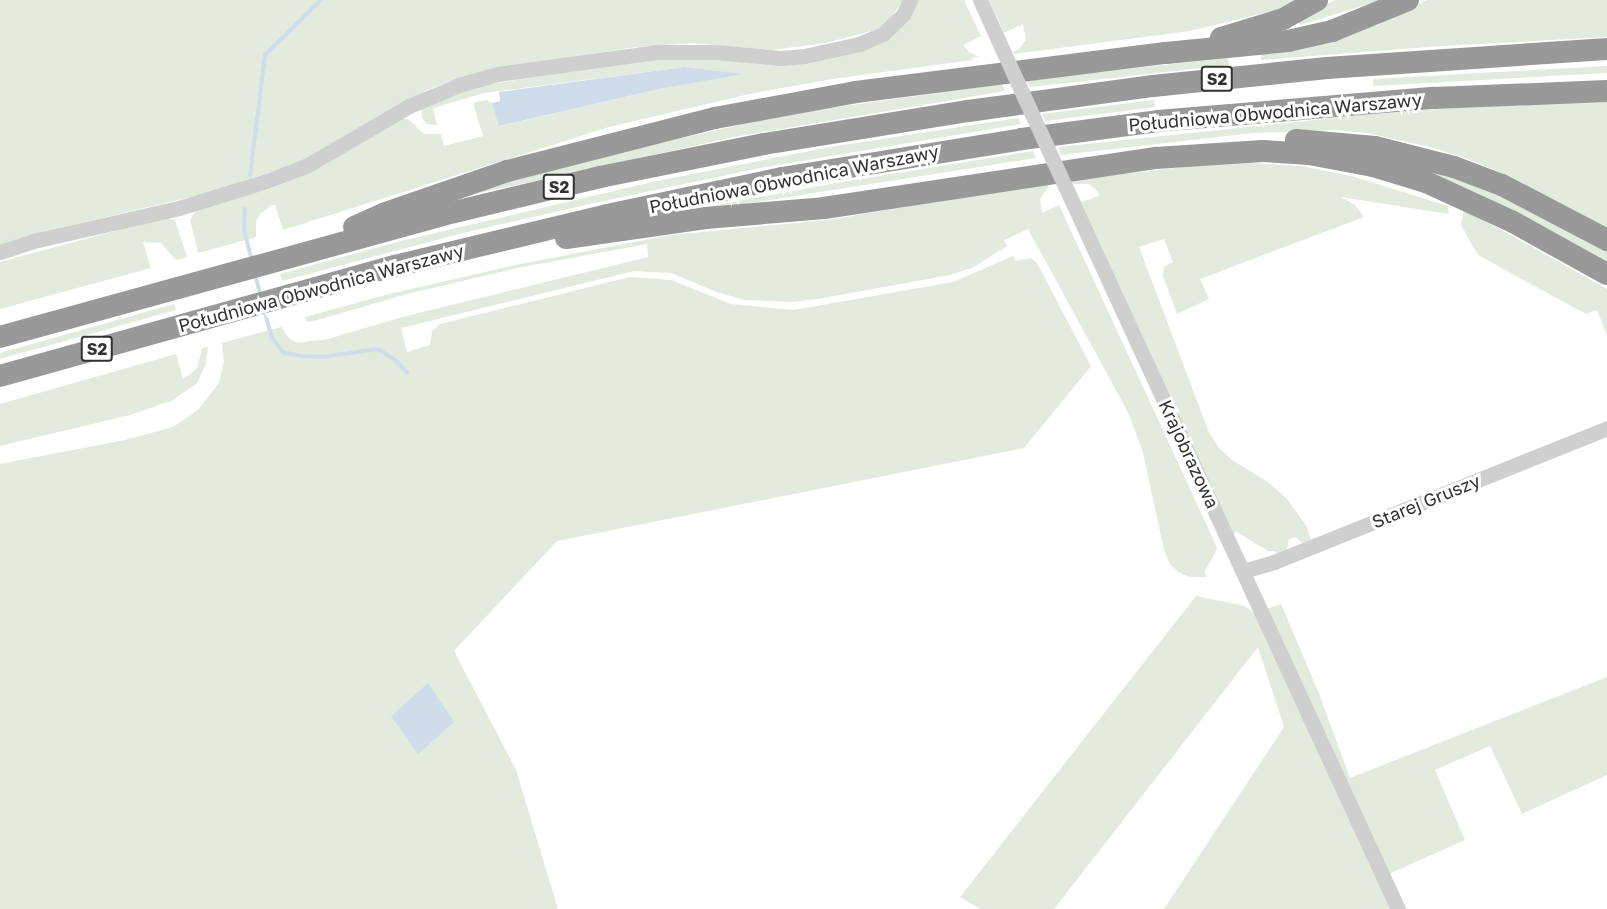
<!DOCTYPE html>
<html>
<head>
<meta charset="utf-8">
<style>
	body { margin:0 }
	#map { position:relative; width:1607px; height:909px; overflow:hidden; background:#fff; font-family:"Golos Text",sans-serif }
	div>[style] { position:absolute }
	.green>* { inset:0; background:#e3eade }
	.water>* { inset:0; background:#cfddeb }
	.stream>* { height:4px; margin:-2px; padding:0 2px; transform-origin:2px; border-radius:2px; background:#cfddeb }
	.minor>* { height:15px; margin:-7.5px; padding:0 7.5px; transform-origin:7.5px; border-radius:7.5px; background:#cfcfcf }
	.highway>* { height:22px; margin:-11px; padding:0 11px; transform-origin:11px; border-radius:11px; background:#999 }
	.minor-bridge>* { height:15px; margin:-7.5px; padding:0 7.5px; transform-origin:7.5px; border-radius:7.5px; background:#cfcfcf }
	span { translate:-50% -50%; white-space:nowrap; text-align:center; line-height:1.15; -webkit-text-stroke:6px #fff; paint-order:stroke }
	.shield-label span { padding:2px 4px; background:#fff; border:2px solid; border-radius:4px; -webkit-text-stroke-width:0 }
	.shield-label { font-size:16px; color:#323232; font-weight:700 }
	.street-label { font-size:18px; color:#323232 }
</style>
</head>
<body>
<div id="map">
	<div class="green">
		<i style="clip-path:polygon(0 0,903px 0,889px 21px,875px 30px,826px 43px,772px 50px,693px 43px,636px 47px,536px 63px,450px 81px,427px 90px,315px 157px,208px 193px,72px 225px,0 247px)"></i>
		<i style="clip-path:polygon(918px 0,964px 0,981px 36px,963px 45px,969px 52px,980px 57px,972px 58px,972px 60px,833px 79px,754px 93px,609px 127px,283px 230px,275px 205px,272px 205px,261px 213px,256px 221px,256px 237px,198px 253px,190px 220px,198px 207px,271px 189px,294px 179px,323px 166px,396px 119px,408px 119px,424px 134px,441px 134px,444px 146px,483px 136px,473px 103px,486px 100px,492px 103px,500px 126px,664px 88px,743px 74px,684px 67px,484px 93px,433px 108px,437px 125px,434px 125px,427px 124px,422px 118px,421px 108px,426px 104px,479px 86px,629px 62px,671px 58px,765px 61px,885px 41px,909px 21px)"></i>
		<i style="clip-path:polygon(989px 0,1295px 0,1276px 10px,1190px 31px,1015px 54px,1013px 52px,1019px 49px,1026px 40px,1023px 24px,1004px 33px)"></i>
		<i style="clip-path:polygon(1335px 0,1382px 0,1300px 25px,1297px 20px)"></i>
		<i style="clip-path:polygon(1427px 0,1607px 0,1607px 37px,1441px 46px,1261px 60px,1261px 54px,1377px 25px)"></i>
		<i style="clip-path:polygon(1228px 58px,1229px 65px,1030px 87px,1026px 80px)"></i>
		<i style="clip-path:polygon(1607px 66px,1607px 73px,1373px 86px,1373px 79px)"></i>
		<i style="clip-path:polygon(1002px 84px,1005px 91px,734px 137px,475px 194px,545px 169px,753px 122px,824px 109px)"></i>
		<i style="clip-path:polygon(1154px 100px,1155px 107px,1045px 121px,1042px 114px)"></i>
		<i style="clip-path:polygon(1607px 102px,1607px 229px,1509px 176px,1468px 159px,1434px 148px,1367px 133px,1338px 130px,1253px 133px,1061px 155px,1058px 147px,1371px 114px,1468px 107px)"></i>
		<i style="clip-path:polygon(1018px 118px,1021px 124px,760px 168px,594px 203px,455px 235px,282px 281px,280px 274px,397px 242px,652px 182px,830px 147px)"></i>
		<i style="clip-path:polygon(1033px 151px,1036px 158px,712px 209px,712px 206px,830px 184px)"></i>
		<i style="clip-path:polygon(1253px 163px,1301px 166px,1351px 176px,1448px 206px,1449px 214px,1341px 197px,1355px 205px,1364px 217px,1200px 279px,1209px 299px,1177px 314px,1163px 276px,1164px 267px,1173px 262px,1164px 239px,1139px 247px,1208px 430px,1218px 447px,1232px 460px,1268px 482px,1287px 499px,1307px 527px,1311px 540px,1302px 543px,1296px 537px,1289px 539px,1287px 549px,1276px 555px,1275px 551px,1268px 551px,1237px 532px,1233px 533px,1081px 202px,1099px 196px,1098px 192px,1089px 184px,1073px 184px,1071px 180px,1193px 166px)"></i>
		<i style="clip-path:polygon(1430px 169px,1477px 184px,1607px 251px,1607px 263px,1434px 176px)"></i>
		<i style="clip-path:polygon(1048px 183px,1049px 186px,1040px 199px,1042px 213px,1059px 205px,1215px 543px,1217px 549px,1205px 571px,1206px 577px,1190px 577px,1178px 572px,1170px 564px,1164px 550px,1143px 453px,1129px 414px,1028px 229px,1004px 240px,1007px 246px,974px 267px,950px 275px,823px 298px,794px 302px,744px 300px,714px 291px,671px 273px,634px 271px,401px 328px,407px 352px,430px 345px,432px 331px,440px 324px,630px 277px,671px 280px,731px 304px,794px 310px,953px 282px,1013px 256px,1016px 261px,1031px 258px,1037px 263px,1091px 366px,1024px 448px,557px 541px,454px 651px,516px 770px,558px 909px,0 909px,0 464px,125px 440px,173px 427px,198px 410px,219px 383px,224px 361px,222px 343px,281px 327px,290px 339px,297px 343px,328px 339px,406px 316px,648px 257px,647px 244px,517px 268px,407px 294px,314px 321px,307px 322px,305px 317px,389px 294px,515px 265px,671px 235px,828px 220px)"></i>
		<i style="clip-path:polygon(1464px 209px,1607px 289px,1607px 336px,1597px 310px,1586px 314px,1478px 255px,1461px 225px)"></i>
		<i style="clip-path:polygon(163px 218px,175px 220px,187px 257px,176px 260px,161px 243px,143px 242px,151px 268px,0 309px,0 262px)"></i>
		<i style="clip-path:polygon(174px 304px,176px 310px,0 359px,0 353px)"></i>
		<i style="clip-path:polygon(208px 347px,206px 364px,197px 383px,173px 400px,130px 415px,0 446px,0 404px,176px 354px,183px 379px,197px 369px,202px 348px)"></i>
		<i style="clip-path:polygon(1196px 596px,1244px 606px,1254px 613px,1281px 604px,1318px 691px,1350px 778px,1607px 677px,1607px 775px,1522px 814px,1490px 746px,1435px 770px,1465px 840px,1384px 876px,1398px 909px,1164px 909px,1284px 727px,1258px 647px,1054px 909px,980px 909px,960px 897px)"></i>
	</div>
	<div class="water">
		<i style="clip-path:polygon(684px 67px,745px 74px,664px 88px,499px 126px,492px 103px,500px 101px,499px 92px)"></i>
		<i style="clip-path:polygon(428px 683px,454px 722px,418px 754px,391px 716px)"></i>
	</div>
	<div class="stream">
		<i style="left:250px;top:176px;width:122px;rotate:-82.9deg"></i>
		<i style="left:265px;top:55px;width:78px;rotate:-44.5deg"></i>
		<i style="left:245px;top:209px;width:20px;rotate:93deg"></i>
		<i style="left:244px;top:229px;width:33px;rotate:76deg"></i>
		<i style="left:255px;top:274px;width:23px;rotate:75deg"></i>
		<i style="left:264px;top:309px;width:30px;rotate:75deg"></i>
		<i style="left:272px;top:338px;width:18px;rotate:52deg"></i>
		<i style="left:283px;top:352px;width:17px;rotate:13deg"></i>
		<i style="left:300px;top:356px;width:23px;rotate:2deg"></i>
		<i style="left:323px;top:357px;width:56px;rotate:-8.3deg"></i>
		<i style="left:378px;top:349px;width:20px;rotate:33deg"></i>
		<i style="left:395px;top:360px;width:18px;rotate:45deg"></i>
	</div>
	<div class="minor">
		<i style="left:980px;top:0;width:58px;rotate:65.6deg"></i>
		<i style="left:1065px;top:186px;width:796px;rotate:65.27deg"></i>
		<i style="left:0;top:252px;width:40px;rotate:-18deg"></i>
		<i style="left:38px;top:240px;width:145px;rotate:-12.8deg"></i>
		<i style="left:179px;top:208px;width:92px;rotate:-17.1deg"></i>
		<i style="left:267px;top:181px;width:44px;rotate:-21.3deg"></i>
		<i style="left:308px;top:165px;width:117px;rotate:-30.3deg"></i>
		<i style="left:409px;top:106px;width:54px;rotate:-22.8deg"></i>
		<i style="left:459px;top:85px;width:41px;rotate:-15.8deg"></i>
		<i style="left:498px;top:74px;width:161px;rotate:-7.9deg"></i>
		<i style="left:657px;top:52px;width:59px"></i>
		<i style="left:716px;top:52px;width:65px;rotate:5.3deg"></i>
		<i style="left:781px;top:58px;width:23px;rotate:-5deg"></i>
		<i style="left:804px;top:56px;width:56px;rotate:-12.3deg"></i>
		<i style="left:859px;top:44px;width:26px;rotate:-23deg"></i>
		<i style="left:883px;top:34px;width:28px;rotate:-44deg"></i>
		<i style="left:903px;top:15px;width:17px;rotate:-65deg"></i>
		<i style="left:1243px;top:571px;width:32px;rotate:-16deg"></i>
		<i style="left:1274px;top:562px;width:359px;rotate:-21.9deg"></i>
	</div>
	<div class="highway">
		<i style="left:1221px;top:38px;width:65px;rotate:-17deg"></i>
		<i style="left:1283px;top:19px;width:39px;rotate:-29deg"></i>
		<i style="left:1296px;top:140px;width:79px;rotate:5.1deg"></i>
		<i style="left:1375px;top:147px;width:81px;rotate:14.2deg"></i>
		<i style="left:1454px;top:167px;width:51px;rotate:20.6deg"></i>
		<i style="left:1502px;top:185px;width:119px;rotate:27.6deg"></i>
		<i style="left:354px;top:227px;width:32px;rotate:-24deg"></i>
		<i style="left:383px;top:214px;width:131px;rotate:-19.1deg"></i>
		<i style="left:507px;top:171px;width:215px;rotate:-14.3deg"></i>
		<i style="left:715px;top:118px;width:143px;rotate:-10.4deg"></i>
		<i style="left:856px;top:92px;width:312px;rotate:-7.2deg"></i>
		<i style="left:1166px;top:53px;width:123px;rotate:-5.6deg"></i>
		<i style="left:1288px;top:41px;width:45px;rotate:-12.8deg"></i>
		<i style="left:1332px;top:31px;width:82px;rotate:-22.2deg"></i>
		<i style="left:566px;top:238px;width:141px;rotate:-8.1deg"></i>
		<i style="left:706px;top:218px;width:118px;rotate:-4.8deg"></i>
		<i style="left:824px;top:208px;width:336px;rotate:-8.6deg"></i>
		<i style="left:1156px;top:158px;width:107px;rotate:-3.7deg"></i>
		<i style="left:1263px;top:151px;width:46px;rotate:3.7deg"></i>
		<i style="left:1309px;top:154px;width:65px;rotate:10.6deg"></i>
		<i style="left:1373px;top:166px;width:55px;rotate:16.8deg"></i>
		<i style="left:1426px;top:182px;width:96px;rotate:24.7deg"></i>
		<i style="left:1513px;top:222px;width:107px;rotate:29deg"></i>
		<i style="left:0;top:337px;width:459px;rotate:-15.4deg"></i>
		<i style="left:442px;top:215px;width:163px;rotate:-13.5deg"></i>
		<i style="left:600px;top:177px;width:167px;rotate:-11.4deg"></i>
		<i style="left:764px;top:144px;width:207px;rotate:-9.2deg"></i>
		<i style="left:968px;top:111px;width:187px;rotate:-7.7deg"></i>
		<i style="left:1153px;top:86px;width:175px;rotate:-5.9deg"></i>
		<i style="left:1327px;top:68px;width:281px;rotate:-3.9deg"></i>
		<i style="left:0;top:376px;width:410px;rotate:-15.6deg"></i>
		<i style="left:395px;top:266px;width:218px;rotate:-13.5deg"></i>
		<i style="left:607px;top:215px;width:179px;rotate:-11.9deg"></i>
		<i style="left:782px;top:178px;width:243px;rotate:-9.2deg"></i>
		<i style="left:1022px;top:139px;width:137px;rotate:-7.5deg"></i>
		<i style="left:1158px;top:121px;width:277px;rotate:-4.8deg"></i>
		<i style="left:1434px;top:98px;width:173px;rotate:-2.3deg"></i>
	</div>
	<div class="minor-bridge">
		<i style="left:1004px;top:53px;width:146px;rotate:65.4deg"></i>
	</div>
	<div class="shield-label">
		<span style="left:1217px;top:79px">S2</span>
		<span style="left:559px;top:187px">S2</span>
		<span style="left:97px;top:349px">S2</span>
	</div>
	<div class="street-label">
		<span style="left:1275px;top:112px;rotate:-5deg">Południowa Obwodnica Warszawy</span>
		<span style="left:794px;top:179px;rotate:-11deg">Południowa Obwodnica Warszawy</span>
		<span style="left:321px;top:288px;rotate:-15deg">Południowa Obwodnica Warszawy</span>
		<span style="left:1189px;top:454px;rotate:65deg">Krajobrazowa</span>
		<span style="left:1426px;top:501px;rotate:-22deg">Starej Gruszy</span>
	</div>
</div>
</body>
</html>
